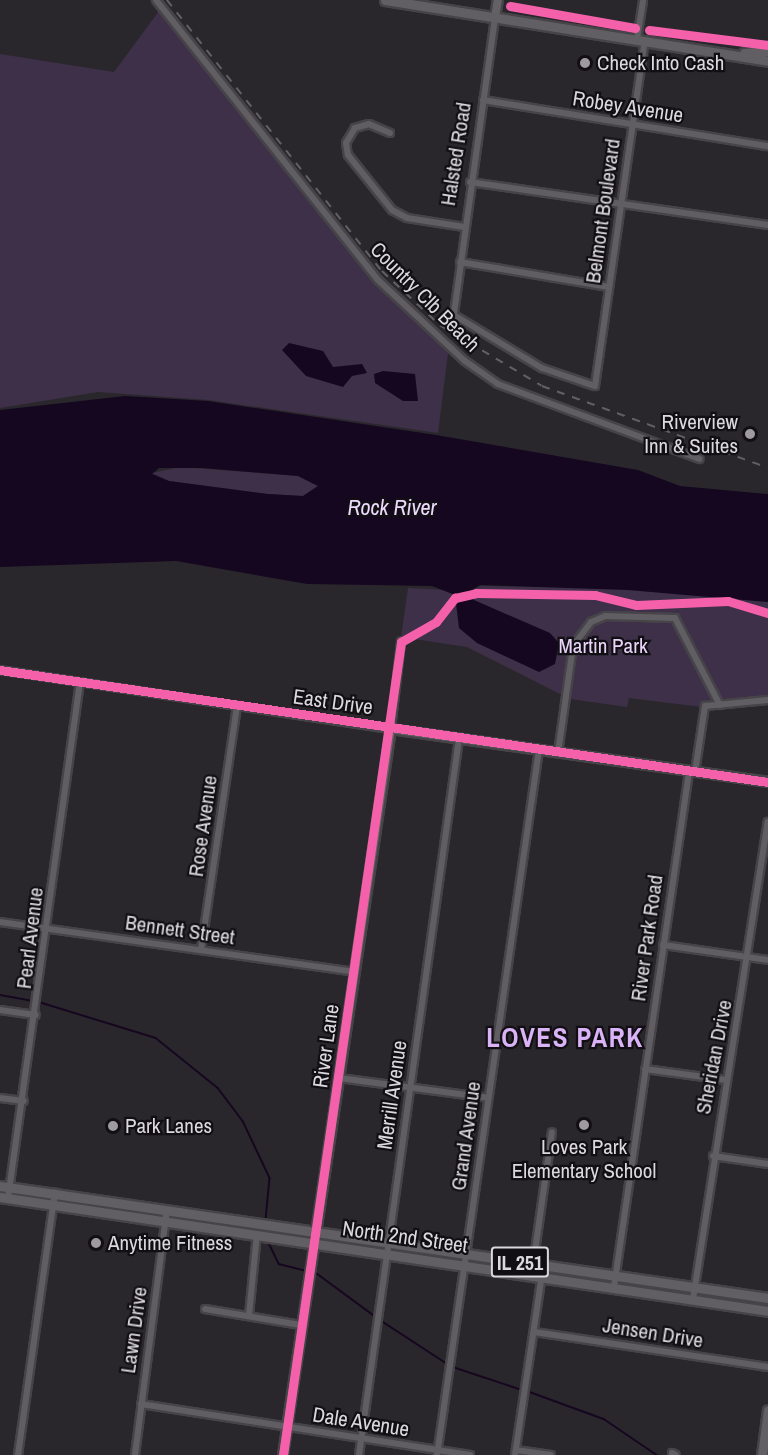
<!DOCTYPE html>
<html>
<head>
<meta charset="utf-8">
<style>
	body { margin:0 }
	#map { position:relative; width:768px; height:1455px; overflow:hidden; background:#2a272c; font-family:"Archivo Narrow",sans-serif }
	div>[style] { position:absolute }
	.green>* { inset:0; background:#3d3048 }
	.water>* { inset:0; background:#160720 }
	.stream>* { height:1.5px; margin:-0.75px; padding:0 0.75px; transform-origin:0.75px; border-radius:0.75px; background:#160720 }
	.roads { filter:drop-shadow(2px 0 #464448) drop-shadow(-2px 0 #464448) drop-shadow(0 2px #464448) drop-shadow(0 -2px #464448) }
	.street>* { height:6px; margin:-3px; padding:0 3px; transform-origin:3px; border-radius:3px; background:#605e62 }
	.secondary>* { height:8px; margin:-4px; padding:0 4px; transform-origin:4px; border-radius:4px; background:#636164 }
	.primary>* { height:9px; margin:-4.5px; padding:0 4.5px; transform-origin:4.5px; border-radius:4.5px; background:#615f63 }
	.rail>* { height:1.5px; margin-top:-0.75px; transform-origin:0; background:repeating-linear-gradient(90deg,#616063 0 8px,transparent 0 16px) }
	.cycleway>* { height:9px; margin:-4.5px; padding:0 4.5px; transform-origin:4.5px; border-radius:4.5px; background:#f560ab }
	.dots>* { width:16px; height:16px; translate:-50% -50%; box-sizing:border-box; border:3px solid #110f13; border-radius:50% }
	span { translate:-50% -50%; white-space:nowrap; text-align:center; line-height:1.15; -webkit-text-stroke:4.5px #110f13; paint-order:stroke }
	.shield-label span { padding:2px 4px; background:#110f13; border:2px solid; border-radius:4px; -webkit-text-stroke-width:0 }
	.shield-label { font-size:20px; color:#dcd8df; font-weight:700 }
	.poi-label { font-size:21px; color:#dcd8df }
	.left { translate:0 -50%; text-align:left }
	.right { translate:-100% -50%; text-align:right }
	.street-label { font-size:21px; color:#dcd8df }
	.park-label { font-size:21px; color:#e9d5fa }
	.water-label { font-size:22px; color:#edd9fd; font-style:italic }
	.district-label { font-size:27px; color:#d9b3f6; font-weight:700; letter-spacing:1.5px }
</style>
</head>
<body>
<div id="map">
	<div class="green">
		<i style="clip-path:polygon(159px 11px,386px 293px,448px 353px,438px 433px,208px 400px,98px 392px,0 408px,0 54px,114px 72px)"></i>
		<i style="clip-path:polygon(180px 467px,298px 476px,318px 486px,303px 496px,268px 494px,169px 481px,152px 473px)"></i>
		<i style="clip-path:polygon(482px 586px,625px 588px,768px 600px,768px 699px,702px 707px,629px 698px,627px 707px,570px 699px,467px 647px,401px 637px,408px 588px,468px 591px)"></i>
	</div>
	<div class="water">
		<i style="clip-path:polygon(289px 343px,323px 351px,333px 367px,362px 364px,367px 373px,352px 376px,343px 387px,306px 376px,282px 350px)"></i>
		<i style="clip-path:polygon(383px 371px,415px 374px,418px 401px,403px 401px,375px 383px,374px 374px)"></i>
		<i style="clip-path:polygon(evenodd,125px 396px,208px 401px,436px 435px,638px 470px,680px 486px,768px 494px,768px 602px,628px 590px,480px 585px,470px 591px,474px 600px,550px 633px,559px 643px,555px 664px,539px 672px,477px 643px,459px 628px,455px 595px,432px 586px,307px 584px,176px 561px,0 567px,0 410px,125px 396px,203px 468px,298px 476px,318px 486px,303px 496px,268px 494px,169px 481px,152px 474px,159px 468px,203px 468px)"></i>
	</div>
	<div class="stream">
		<i style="left:0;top:995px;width:35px;rotate:10deg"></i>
		<i style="left:39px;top:1002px;width:122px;rotate:17.1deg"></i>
		<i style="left:156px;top:1038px;width:80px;rotate:38.9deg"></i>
		<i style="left:218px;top:1088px;width:41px;rotate:52.9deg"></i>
		<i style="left:243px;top:1121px;width:63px;rotate:64.7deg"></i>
		<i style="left:270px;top:1178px;width:42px;rotate:95.4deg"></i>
		<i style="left:267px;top:1239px;width:28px;rotate:64deg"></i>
		<i style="left:279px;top:1264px;width:29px;rotate:14deg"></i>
		<i style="left:315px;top:1272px;width:76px;rotate:36.4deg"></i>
		<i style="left:380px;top:1320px;width:82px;rotate:33.1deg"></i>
		<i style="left:453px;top:1367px;width:73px;rotate:18.4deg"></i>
		<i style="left:527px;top:1391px;width:82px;rotate:20deg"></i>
		<i style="left:604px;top:1419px;width:64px;rotate:34.2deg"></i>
	</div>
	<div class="roads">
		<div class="street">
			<i style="left:156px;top:0;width:357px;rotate:51.6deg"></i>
			<i style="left:378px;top:280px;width:119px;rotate:43deg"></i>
			<i style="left:465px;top:361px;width:40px;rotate:34.9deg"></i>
			<i style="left:498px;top:384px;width:215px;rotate:20.4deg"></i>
			<i style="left:495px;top:18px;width:300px;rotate:97.9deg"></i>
			<i style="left:454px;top:315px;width:103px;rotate:31.1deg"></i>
			<i style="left:542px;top:368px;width:56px;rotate:18.8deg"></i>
			<i style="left:595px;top:386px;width:349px;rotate:-81.8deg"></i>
			<i style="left:637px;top:39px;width:39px;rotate:-81deg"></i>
			<i style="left:483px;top:100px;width:289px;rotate:9.2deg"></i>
			<i style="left:390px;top:133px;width:23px;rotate:-157deg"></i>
			<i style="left:369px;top:124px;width:15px;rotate:164deg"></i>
			<i style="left:355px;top:128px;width:17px;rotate:121deg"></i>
			<i style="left:346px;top:143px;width:12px;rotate:81deg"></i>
			<i style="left:348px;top:155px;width:70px;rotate:51.3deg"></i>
			<i style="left:392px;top:210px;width:17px;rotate:28deg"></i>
			<i style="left:407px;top:218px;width:58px;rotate:9deg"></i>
			<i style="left:470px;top:182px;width:301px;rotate:8.2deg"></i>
			<i style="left:460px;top:262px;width:151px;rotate:9.5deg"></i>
			<i style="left:0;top:670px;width:395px;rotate:8.6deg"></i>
			<i style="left:391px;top:729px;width:88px;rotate:-83.4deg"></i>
			<i style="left:558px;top:753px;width:108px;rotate:-82deg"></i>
			<i style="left:573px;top:646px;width:30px;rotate:-53deg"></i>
			<i style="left:591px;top:622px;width:15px;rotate:-23deg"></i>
			<i style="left:605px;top:616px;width:70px;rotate:1.6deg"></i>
			<i style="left:675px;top:618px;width:98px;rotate:62.7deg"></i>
			<i style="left:695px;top:772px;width:67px;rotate:-81.4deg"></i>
			<i style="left:705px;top:706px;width:63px;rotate:-5.4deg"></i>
			<i style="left:0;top:922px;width:359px;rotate:8deg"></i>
			<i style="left:663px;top:945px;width:106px;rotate:8.1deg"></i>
			<i style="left:201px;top:950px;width:247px;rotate:-81.6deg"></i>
			<i style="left:0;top:1010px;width:36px;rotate:8deg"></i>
			<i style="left:645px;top:1069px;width:82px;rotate:7.7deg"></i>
			<i style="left:339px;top:1078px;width:150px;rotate:7.6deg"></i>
			<i style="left:0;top:1098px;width:24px;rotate:7deg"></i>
			<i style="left:713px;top:1156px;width:56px;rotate:8.3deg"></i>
			<i style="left:8px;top:1198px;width:521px;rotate:-82.06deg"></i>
			<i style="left:614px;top:1287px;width:520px;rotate:-81.71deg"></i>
			<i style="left:693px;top:1299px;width:483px;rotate:-81.1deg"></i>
			<i style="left:205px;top:1309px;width:97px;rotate:9.5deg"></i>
			<i style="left:249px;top:1315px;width:81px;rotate:-84.4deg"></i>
			<i style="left:534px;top:1332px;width:237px;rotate:8.5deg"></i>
			<i style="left:141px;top:1404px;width:333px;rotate:8.8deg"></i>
			<i style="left:516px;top:1450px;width:35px;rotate:8deg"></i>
			<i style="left:672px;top:1453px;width:4px;rotate:27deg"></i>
			<i style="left:18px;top:1455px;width:265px;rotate:-82deg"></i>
			<i style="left:135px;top:1455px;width:247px;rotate:-82.6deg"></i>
			<i style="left:359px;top:1455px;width:723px;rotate:-82.05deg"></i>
			<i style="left:437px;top:1455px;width:712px;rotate:-81.77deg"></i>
			<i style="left:515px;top:1455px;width:176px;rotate:-81.5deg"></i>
			<i style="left:541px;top:1281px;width:24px;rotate:-107deg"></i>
			<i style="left:534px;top:1258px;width:127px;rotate:-81.9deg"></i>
		</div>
		<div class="secondary">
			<i style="left:495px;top:18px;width:18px;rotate:-81deg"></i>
			<i style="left:283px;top:1455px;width:734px;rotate:-81.54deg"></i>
			<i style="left:391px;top:729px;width:381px;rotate:8deg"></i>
		</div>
		<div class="primary">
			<i style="left:385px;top:0;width:388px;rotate:9deg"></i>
			<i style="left:744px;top:53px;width:24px;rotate:-5deg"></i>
			<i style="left:0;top:1186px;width:776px;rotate:8.3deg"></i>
			<i style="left:0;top:1197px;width:776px;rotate:8.44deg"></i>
			<i style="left:762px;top:1455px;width:45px;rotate:-82.4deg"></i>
		</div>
	</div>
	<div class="rail">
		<i style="left:167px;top:0;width:346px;rotate:51.6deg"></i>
		<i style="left:382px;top:271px;width:81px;rotate:43deg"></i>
		<i style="left:441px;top:326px;width:117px;rotate:30.7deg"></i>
		<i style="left:542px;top:386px;width:240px;rotate:19.9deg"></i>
	</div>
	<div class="cycleway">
		<i style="left:510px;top:6px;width:127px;rotate:10deg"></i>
		<i style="left:649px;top:30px;width:120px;rotate:7.2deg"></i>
		<i style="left:0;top:670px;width:776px;rotate:8.3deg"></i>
		<i style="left:283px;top:1455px;width:822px;rotate:-81.74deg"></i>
		<i style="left:401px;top:642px;width:40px;rotate:-29.7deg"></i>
		<i style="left:436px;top:622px;width:31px;rotate:-52deg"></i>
		<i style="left:455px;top:598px;width:22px;rotate:-13deg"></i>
		<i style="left:476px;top:593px;width:119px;rotate:1deg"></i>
		<i style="left:595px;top:595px;width:42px;rotate:13.7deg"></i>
		<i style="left:636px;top:605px;width:92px;rotate:-2.5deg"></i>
		<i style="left:728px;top:601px;width:42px;rotate:16.7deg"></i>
	</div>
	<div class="dots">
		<i style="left:585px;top:63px;background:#9e9aa0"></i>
		<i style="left:750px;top:434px;background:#9e9aa0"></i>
		<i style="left:584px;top:1125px;background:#9e9aa0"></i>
		<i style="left:113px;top:1126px;background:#9e9aa0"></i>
		<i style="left:96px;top:1243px;background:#9e9aa0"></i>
	</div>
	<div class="shield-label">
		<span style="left:520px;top:1262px">IL 251</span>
	</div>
	<div class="poi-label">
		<span class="left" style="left:597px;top:63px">Check Into Cash</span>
		<span class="right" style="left:738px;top:434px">Riverview<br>Inn &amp; Suites</span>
		<span class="left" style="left:125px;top:1126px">Park Lanes</span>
		<span style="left:584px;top:1159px">Loves Park<br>Elementary School</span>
		<span class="left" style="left:108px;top:1243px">Anytime Fitness</span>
	</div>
	<div class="street-label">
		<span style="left:628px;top:107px;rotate:9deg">Robey Avenue</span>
		<span style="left:456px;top:154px;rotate:-81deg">Halsted Road</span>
		<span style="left:603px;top:211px;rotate:-82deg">Belmont Boulevard</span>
		<span style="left:425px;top:297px;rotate:45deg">Country Clb Beach</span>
		<span style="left:333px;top:702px;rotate:8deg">East Drive</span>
		<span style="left:203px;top:826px;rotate:-82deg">Rose Avenue</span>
		<span style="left:180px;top:930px;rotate:8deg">Bennett Street</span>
		<span style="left:30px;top:938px;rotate:-83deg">Pearl Avenue</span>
		<span style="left:647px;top:938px;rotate:-82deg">River Park Road</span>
		<span style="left:326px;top:1046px;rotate:-82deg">River Lane</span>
		<span style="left:714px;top:1057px;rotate:-79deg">Sheridan Drive</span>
		<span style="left:392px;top:1095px;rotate:-82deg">Merrill Avenue</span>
		<span style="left:466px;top:1136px;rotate:-82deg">Grand Avenue</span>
		<span style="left:405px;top:1237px;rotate:8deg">North 2nd Street</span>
		<span style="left:134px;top:1330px;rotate:-82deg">Lawn Drive</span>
		<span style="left:653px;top:1333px;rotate:9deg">Jensen Drive</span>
		<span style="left:361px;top:1422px;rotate:9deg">Dale Avenue</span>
	</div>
	<div class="park-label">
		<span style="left:603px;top:646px">Martin Park</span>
	</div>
	<div class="water-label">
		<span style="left:392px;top:508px">Rock River</span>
	</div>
	<div class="district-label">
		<span style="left:565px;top:1038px">LOVES PARK</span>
	</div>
</div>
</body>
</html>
